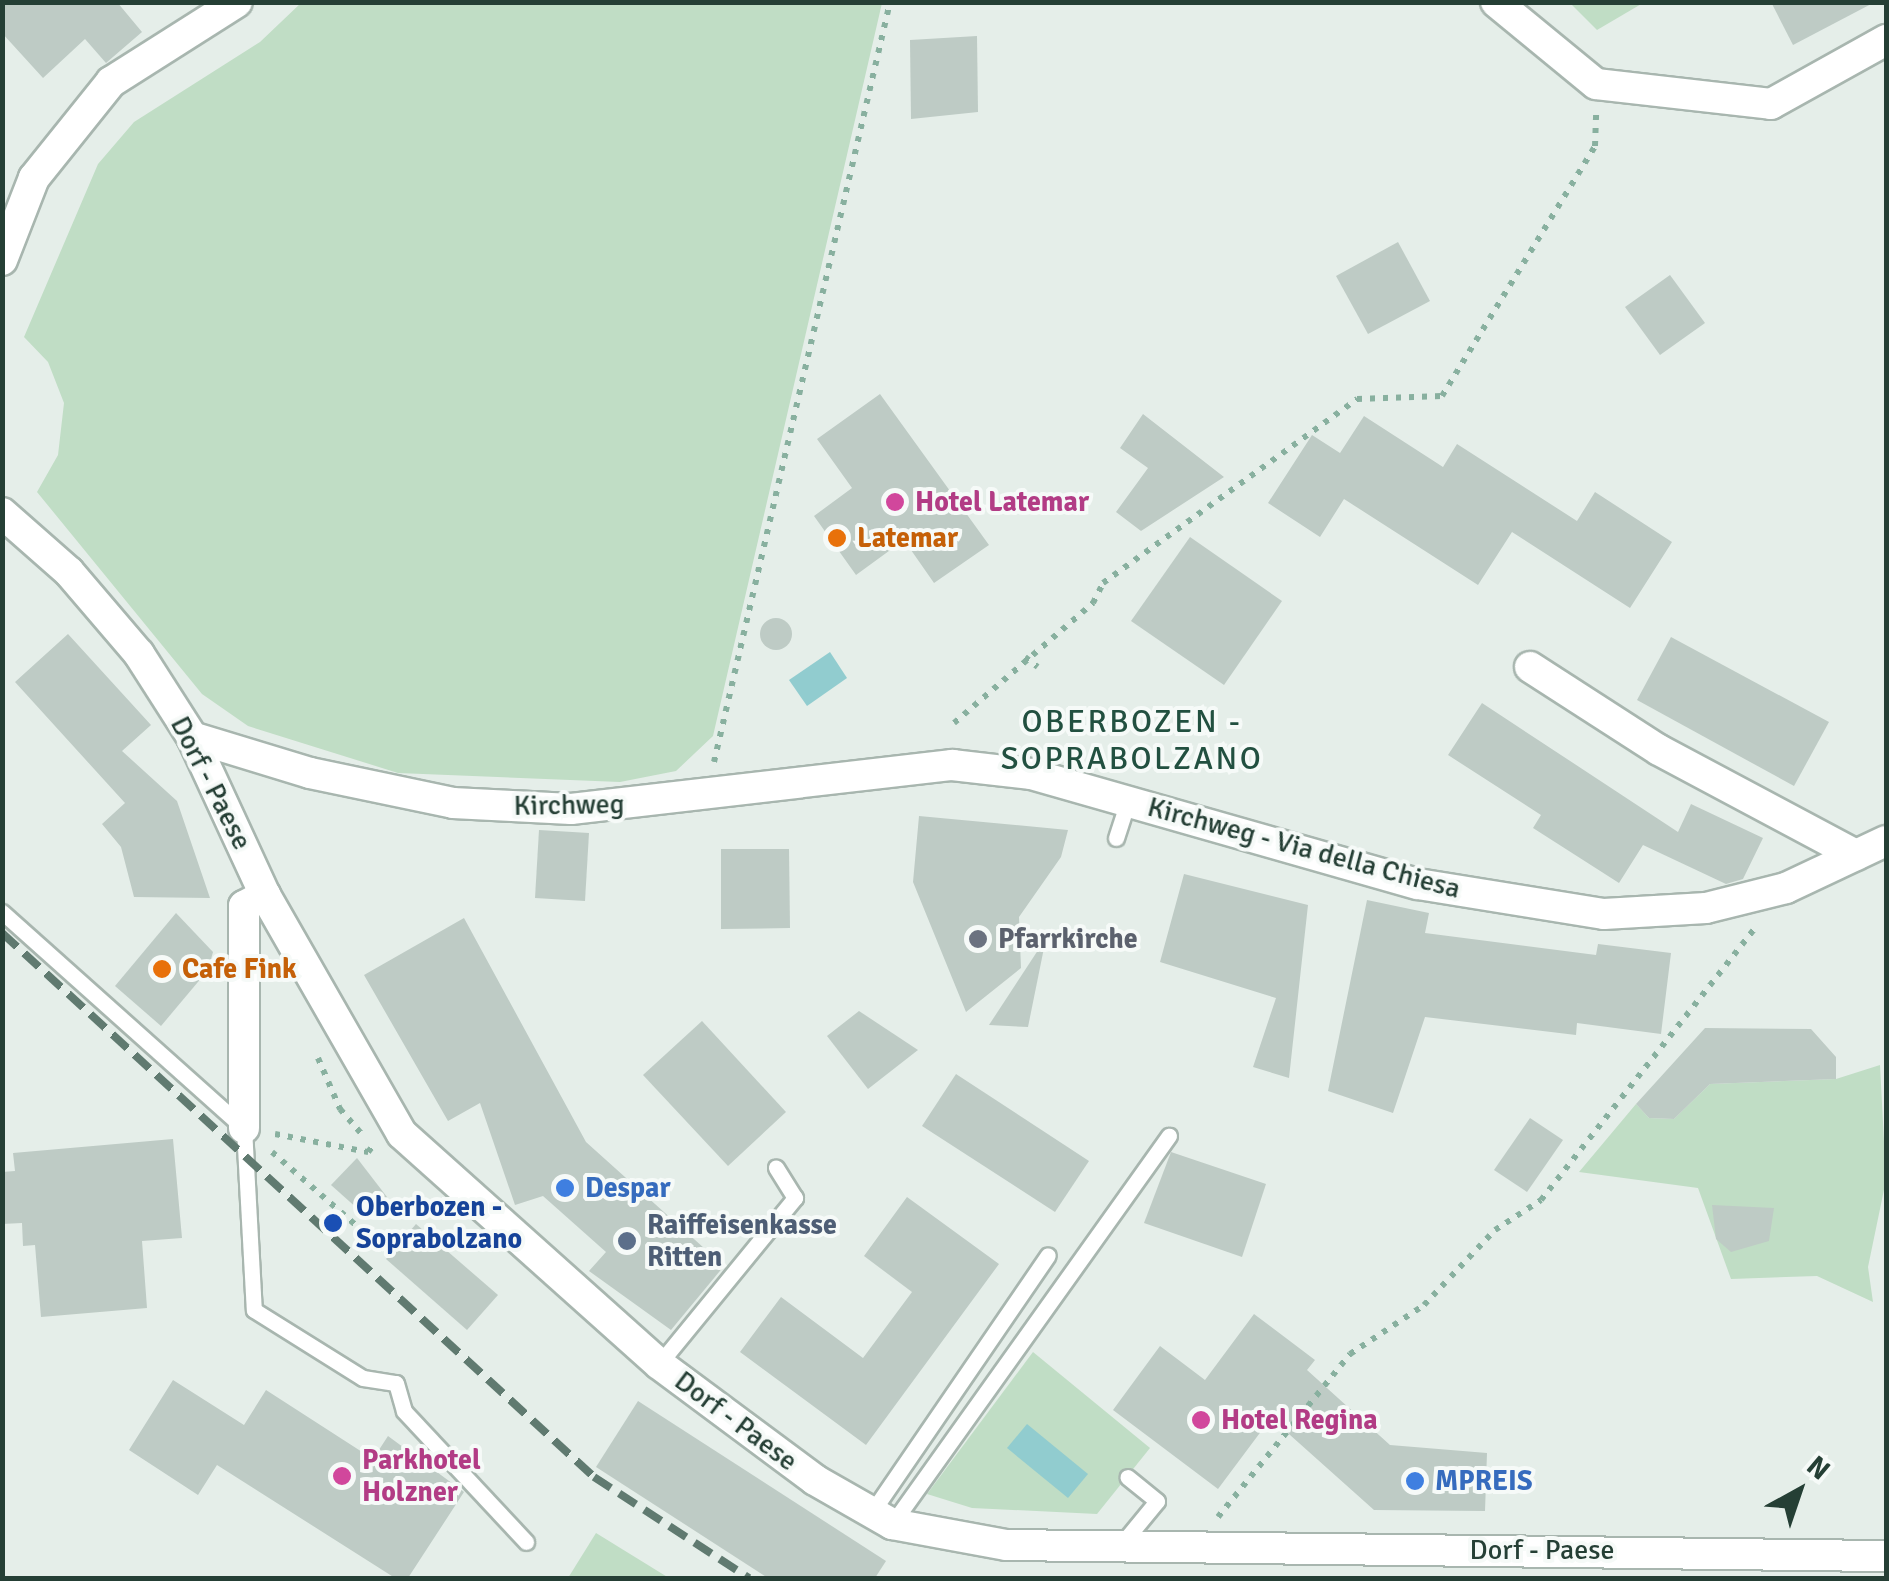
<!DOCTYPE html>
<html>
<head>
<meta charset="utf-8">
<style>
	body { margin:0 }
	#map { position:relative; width:1889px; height:1581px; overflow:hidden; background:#e5eee9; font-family:Signika,sans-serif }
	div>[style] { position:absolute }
	.green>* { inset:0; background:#c0ddc5 }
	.water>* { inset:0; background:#91cccf }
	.building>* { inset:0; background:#becbc5 }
	.round { border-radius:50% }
	.path>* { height:6px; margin-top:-3px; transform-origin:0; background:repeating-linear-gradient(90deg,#88b09f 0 5px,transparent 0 13px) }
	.roads { filter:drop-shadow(2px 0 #a8b6af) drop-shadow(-2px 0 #a8b6af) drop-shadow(0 2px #a8b6af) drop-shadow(0 -2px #a8b6af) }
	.lane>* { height:15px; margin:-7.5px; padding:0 7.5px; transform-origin:7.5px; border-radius:7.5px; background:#fff }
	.street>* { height:30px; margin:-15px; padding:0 15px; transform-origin:15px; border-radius:15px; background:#fff }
	.rail>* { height:8px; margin-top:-4px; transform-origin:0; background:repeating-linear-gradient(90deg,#607a70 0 20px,transparent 0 30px) }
	.dots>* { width:28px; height:28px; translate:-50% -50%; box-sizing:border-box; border:5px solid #f6faf8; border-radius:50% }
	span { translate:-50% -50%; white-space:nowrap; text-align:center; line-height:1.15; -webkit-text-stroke:8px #f6faf8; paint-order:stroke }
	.hotel-label { font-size:28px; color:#b23c85; font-weight:700 }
	.left { translate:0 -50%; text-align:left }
	.food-label { font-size:28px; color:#c56008; font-weight:700 }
	.street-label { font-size:28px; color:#253f35 }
	.worship-label { font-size:28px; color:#5b616d; font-weight:700 }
	.shop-label { font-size:28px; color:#366cbe; font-weight:700 }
	.transit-label { font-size:28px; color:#164399; font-weight:700 }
	.service-label { font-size:28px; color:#4e5e75; font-weight:700 }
	.quarter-label { font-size:32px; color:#225040; letter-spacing:2.5px }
	.frame { position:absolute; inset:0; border:5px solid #253f35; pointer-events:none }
	.north { position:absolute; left:1749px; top:1441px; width:100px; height:100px; -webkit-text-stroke:8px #f6faf8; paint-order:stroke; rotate:40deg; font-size:28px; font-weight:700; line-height:40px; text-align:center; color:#253f35 }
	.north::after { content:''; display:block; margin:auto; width:35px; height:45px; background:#253f35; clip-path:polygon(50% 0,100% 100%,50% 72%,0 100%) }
</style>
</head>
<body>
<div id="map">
	<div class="green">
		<i style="clip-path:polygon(302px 2px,882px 3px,713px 736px,676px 771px,620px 782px,398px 773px,248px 726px,202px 694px,37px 492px,58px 455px,64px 403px,48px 362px,24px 337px,98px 164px,134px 122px,260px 42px)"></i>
		<i style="clip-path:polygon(1570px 3px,1643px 3px,1597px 30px)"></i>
		<i style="clip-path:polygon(1880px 1065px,1886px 1180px,1868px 1267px,1873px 1302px,1817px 1276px,1731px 1279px,1698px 1188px,1579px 1172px,1636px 1104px,1649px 1118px,1674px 1119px,1710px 1084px,1836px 1079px)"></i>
		<i style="clip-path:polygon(1033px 1352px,1150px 1448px,1097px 1514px,972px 1508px,927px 1494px)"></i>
		<i style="clip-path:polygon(596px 1533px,669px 1578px,568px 1578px)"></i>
	</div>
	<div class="water">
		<i style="clip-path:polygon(830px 652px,847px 678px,807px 706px,789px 680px)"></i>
		<i style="clip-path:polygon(1027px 1424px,1088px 1474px,1068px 1498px,1007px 1448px)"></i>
	</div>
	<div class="building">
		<i style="clip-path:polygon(2px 2px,117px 2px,142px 32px,106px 63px,85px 39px,43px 78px,2px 33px)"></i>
		<i style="clip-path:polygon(1771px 2px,1875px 2px,1793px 45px)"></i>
		<i style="clip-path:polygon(977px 36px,978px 112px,911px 119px,910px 40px)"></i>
		<i style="clip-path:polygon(1398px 242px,1430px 301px,1368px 334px,1336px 276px)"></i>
		<i style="clip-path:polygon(1670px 275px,1705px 323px,1660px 355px,1625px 307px)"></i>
		<i style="clip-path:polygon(880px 394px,989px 545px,934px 583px,904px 540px,856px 575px,814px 516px,852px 488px,817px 439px)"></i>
		<i style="clip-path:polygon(1143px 414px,1224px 477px,1141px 531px,1116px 512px,1148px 468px,1120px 448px)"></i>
		<i style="clip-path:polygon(1364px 416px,1443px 467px,1457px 444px,1577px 521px,1595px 492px,1672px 542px,1630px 608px,1512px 532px,1478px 585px,1344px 499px,1320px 537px,1268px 503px,1312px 435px,1340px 453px)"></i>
		<i style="clip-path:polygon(1190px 537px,1282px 601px,1224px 685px,1131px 621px)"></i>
		<i class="round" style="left:760px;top:618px;width:32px;height:32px"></i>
		<i style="clip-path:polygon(68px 634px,151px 725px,122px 751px,177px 801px,210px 898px,134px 897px,121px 847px,102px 824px,125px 803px,15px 682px)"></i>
		<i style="clip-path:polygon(1671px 637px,1829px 722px,1794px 786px,1637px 700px)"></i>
		<i style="clip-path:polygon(1482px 703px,1678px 832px,1691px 804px,1763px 838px,1743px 879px,1726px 884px,1643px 845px,1619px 883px,1533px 828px,1541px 815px,1448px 755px)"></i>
		<i style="clip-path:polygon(919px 816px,1068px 830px,1061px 857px,1019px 917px,1021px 968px,966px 1012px,913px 882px)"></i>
		<i style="clip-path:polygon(539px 830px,589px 833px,585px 901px,535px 898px)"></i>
		<i style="clip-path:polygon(721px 849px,789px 849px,790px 928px,721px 929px)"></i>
		<i style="clip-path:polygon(1184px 874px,1308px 905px,1289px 1078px,1253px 1067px,1276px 998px,1160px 962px)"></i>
		<i style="clip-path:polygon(1367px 900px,1429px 913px,1425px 933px,1596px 955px,1598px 944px,1671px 953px,1661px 1034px,1577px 1023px,1576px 1035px,1425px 1017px,1393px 1113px,1328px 1091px)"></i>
		<i style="clip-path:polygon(176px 913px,213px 952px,208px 970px,161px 1026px,115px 986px)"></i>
		<i style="clip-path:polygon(464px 918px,586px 1142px,724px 1266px,671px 1330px,589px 1271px,606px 1252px,543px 1196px,515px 1205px,480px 1103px,448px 1121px,364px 975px)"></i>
		<i style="clip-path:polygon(1046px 938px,1028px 1027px,989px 1025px)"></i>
		<i style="clip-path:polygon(859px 1011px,918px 1050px,868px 1089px,827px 1036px)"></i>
		<i style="clip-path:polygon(702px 1021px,786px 1112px,728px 1166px,643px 1075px)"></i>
		<i style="clip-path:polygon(1705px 1028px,1811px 1029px,1836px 1057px,1836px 1079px,1710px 1084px,1674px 1119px,1649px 1118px,1636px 1104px)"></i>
		<i style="clip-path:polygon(956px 1074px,1089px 1161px,1055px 1212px,922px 1126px)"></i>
		<i style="clip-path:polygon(1530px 1118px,1563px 1140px,1527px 1192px,1494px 1170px)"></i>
		<i style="clip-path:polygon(173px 1139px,182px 1238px,142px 1241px,147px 1308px,41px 1317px,35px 1245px,23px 1246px,22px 1223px,2px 1224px,2px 1172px,15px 1171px,13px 1153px)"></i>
		<i style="clip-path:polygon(1171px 1152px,1266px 1184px,1242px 1257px,1144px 1223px)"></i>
		<i style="clip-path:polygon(357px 1158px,387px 1197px,368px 1218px,331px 1185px)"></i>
		<i style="clip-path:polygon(907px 1197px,999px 1264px,866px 1445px,740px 1352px,781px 1297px,863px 1358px,912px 1292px,864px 1256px)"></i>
		<i style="clip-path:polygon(1712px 1205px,1774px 1208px,1769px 1241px,1731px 1252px,1716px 1239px)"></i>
		<i style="clip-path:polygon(416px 1224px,498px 1295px,467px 1330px,386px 1259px)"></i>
		<i style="clip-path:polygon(1254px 1314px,1315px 1360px,1307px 1370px,1390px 1445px,1487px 1453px,1485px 1511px,1374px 1510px,1271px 1418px,1218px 1489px,1113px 1410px,1160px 1346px,1205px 1380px)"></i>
		<i style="clip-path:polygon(173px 1380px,244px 1425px,266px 1390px,373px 1459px,388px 1436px,464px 1492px,408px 1578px,395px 1578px,217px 1465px,198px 1495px,129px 1450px)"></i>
		<i style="clip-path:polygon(638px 1401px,886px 1561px,875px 1578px,768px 1578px,596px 1467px)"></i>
	</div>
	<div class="path">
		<i style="left:1025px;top:657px;width:16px;rotate:38deg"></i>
		<i style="left:954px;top:723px;width:184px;rotate:-40.8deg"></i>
		<i style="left:1093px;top:603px;width:22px;rotate:-63deg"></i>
		<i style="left:1103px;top:583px;width:314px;rotate:-35.9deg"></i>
		<i style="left:1357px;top:399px;width:85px;rotate:-2deg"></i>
		<i style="left:1442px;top:396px;width:293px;rotate:-58.5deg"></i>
		<i style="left:1595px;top:146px;width:31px;rotate:-88deg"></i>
		<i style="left:714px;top:762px;width:780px;rotate:-76.96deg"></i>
		<i style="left:318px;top:1058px;width:56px;rotate:66.7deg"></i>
		<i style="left:340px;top:1109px;width:37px;rotate:49deg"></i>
		<i style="left:275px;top:1134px;width:95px;rotate:11deg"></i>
		<i style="left:368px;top:1152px;width:6px;rotate:-51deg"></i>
		<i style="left:272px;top:1152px;width:157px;rotate:41.1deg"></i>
		<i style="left:1218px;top:1517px;width:210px;rotate:-51deg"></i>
		<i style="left:1350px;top:1354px;width:89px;rotate:-33.5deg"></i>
		<i style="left:1424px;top:1305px;width:103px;rotate:-46.6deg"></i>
		<i style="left:1495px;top:1230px;width:55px;rotate:-33.1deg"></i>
		<i style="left:1541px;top:1200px;width:346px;rotate:-51.8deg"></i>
	</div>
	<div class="roads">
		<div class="lane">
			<i style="left:1116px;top:838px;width:39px;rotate:-72deg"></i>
			<i style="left:2px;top:912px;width:324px;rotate:41.8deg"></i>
			<i style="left:244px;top:1128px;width:182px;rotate:86.9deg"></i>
			<i style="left:254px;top:1310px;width:128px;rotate:32deg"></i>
			<i style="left:363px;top:1378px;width:33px;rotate:9deg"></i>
			<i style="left:396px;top:1383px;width:29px;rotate:74deg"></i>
			<i style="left:404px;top:1411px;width:179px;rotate:47deg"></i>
			<i style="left:659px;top:1364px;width:215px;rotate:-50.7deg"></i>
			<i style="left:795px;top:1198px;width:36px;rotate:-122deg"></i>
			<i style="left:872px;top:1512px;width:311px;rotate:-55.6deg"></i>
			<i style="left:892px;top:1524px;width:477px;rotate:-54.5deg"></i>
			<i style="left:1120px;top:1546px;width:58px;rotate:-50.6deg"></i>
			<i style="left:1157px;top:1501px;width:38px;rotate:-141deg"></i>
		</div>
		<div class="street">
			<i style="left:1496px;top:2px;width:129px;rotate:39.4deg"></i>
			<i style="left:1596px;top:84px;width:176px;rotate:6.5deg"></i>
			<i style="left:1771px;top:104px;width:132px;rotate:-29.1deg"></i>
			<i style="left:2px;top:260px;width:88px;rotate:-68.7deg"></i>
			<i style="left:34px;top:178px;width:123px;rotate:-51.3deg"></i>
			<i style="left:111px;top:82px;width:149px;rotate:-32.4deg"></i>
			<i style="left:2px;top:513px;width:89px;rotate:41.4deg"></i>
			<i style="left:69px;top:572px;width:108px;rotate:49.5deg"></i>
			<i style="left:139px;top:654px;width:98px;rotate:57.4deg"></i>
			<i style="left:192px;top:737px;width:174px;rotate:65.2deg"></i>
			<i style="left:265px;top:895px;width:275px;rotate:60.2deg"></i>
			<i style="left:402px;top:1134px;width:345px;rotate:41.8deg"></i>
			<i style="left:659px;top:1364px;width:194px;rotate:36.6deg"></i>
			<i style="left:815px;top:1480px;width:89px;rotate:29.7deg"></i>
			<i style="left:892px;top:1524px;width:116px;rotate:10.4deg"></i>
			<i style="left:1006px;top:1545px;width:880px;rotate:0.72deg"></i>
			<i style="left:1530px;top:667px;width:153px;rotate:32.8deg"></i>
			<i style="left:1659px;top:750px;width:223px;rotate:28.1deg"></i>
			<i style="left:192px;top:737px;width:123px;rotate:17deg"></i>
			<i style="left:310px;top:773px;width:146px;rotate:11.8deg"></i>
			<i style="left:453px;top:803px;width:118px;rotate:2.9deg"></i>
			<i style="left:571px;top:809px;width:384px;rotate:-6.6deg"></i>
			<i style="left:952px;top:765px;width:80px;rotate:6.5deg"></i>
			<i style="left:1031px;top:774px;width:402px;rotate:15.9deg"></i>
			<i style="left:1418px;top:884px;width:188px;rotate:9.2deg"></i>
			<i style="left:1604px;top:914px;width:102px;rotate:-3.4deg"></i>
			<i style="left:1706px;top:908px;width:82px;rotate:-14deg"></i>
			<i style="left:1786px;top:888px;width:110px;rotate:-25.2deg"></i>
			<i style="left:244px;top:1128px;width:222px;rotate:-90deg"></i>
			<i style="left:244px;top:906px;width:24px;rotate:-28deg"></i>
		</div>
	</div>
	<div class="rail">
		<i style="left:2px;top:933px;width:804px;rotate:42.58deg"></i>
		<i style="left:594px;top:1477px;width:185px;rotate:33.1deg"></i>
	</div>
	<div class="dots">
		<i style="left:895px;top:502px;background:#d1479c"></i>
		<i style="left:837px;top:538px;background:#e8710a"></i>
		<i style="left:978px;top:939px;background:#6b7280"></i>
		<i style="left:162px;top:969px;background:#e8710a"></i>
		<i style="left:565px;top:1188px;background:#3f7fe0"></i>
		<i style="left:333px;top:1223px;background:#1a4fb4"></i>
		<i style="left:627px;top:1241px;background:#5c6f8a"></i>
		<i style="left:1201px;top:1420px;background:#d1479c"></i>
		<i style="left:342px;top:1476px;background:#d1479c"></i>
		<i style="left:1415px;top:1481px;background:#3f7fe0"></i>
	</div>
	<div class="hotel-label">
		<span class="left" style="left:915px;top:502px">Hotel Latemar</span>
		<span class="left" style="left:1221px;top:1420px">Hotel Regina</span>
		<span class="left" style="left:362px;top:1476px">Parkhotel<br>Holzner</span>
	</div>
	<div class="food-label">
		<span class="left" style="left:857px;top:538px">Latemar</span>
		<span class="left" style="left:182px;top:969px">Cafe Fink</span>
	</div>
	<div class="street-label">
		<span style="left:211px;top:783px;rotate:63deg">Dorf - Paese</span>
		<span style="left:569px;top:805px;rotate:-1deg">Kirchweg</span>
		<span style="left:1304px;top:848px;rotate:15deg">Kirchweg - Via della Chiesa</span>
		<span style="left:736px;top:1421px;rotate:37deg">Dorf - Paese</span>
		<span style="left:1542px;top:1550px">Dorf - Paese</span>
	</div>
	<div class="worship-label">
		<span class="left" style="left:998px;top:939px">Pfarrkirche</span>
	</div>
	<div class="shop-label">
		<span class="left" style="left:585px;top:1188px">Despar</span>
		<span class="left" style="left:1435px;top:1481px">MPREIS</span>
	</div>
	<div class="transit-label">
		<span class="left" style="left:356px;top:1223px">Oberbozen -<br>Soprabolzano</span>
	</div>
	<div class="service-label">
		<span class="left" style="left:647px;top:1241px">Raiffeisenkasse<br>Ritten</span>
	</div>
	<div class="quarter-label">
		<span style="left:1132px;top:741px">OBERBOZEN -<br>SOPRABOLZANO</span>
	</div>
	<div class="frame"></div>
	<div class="north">N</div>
</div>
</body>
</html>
